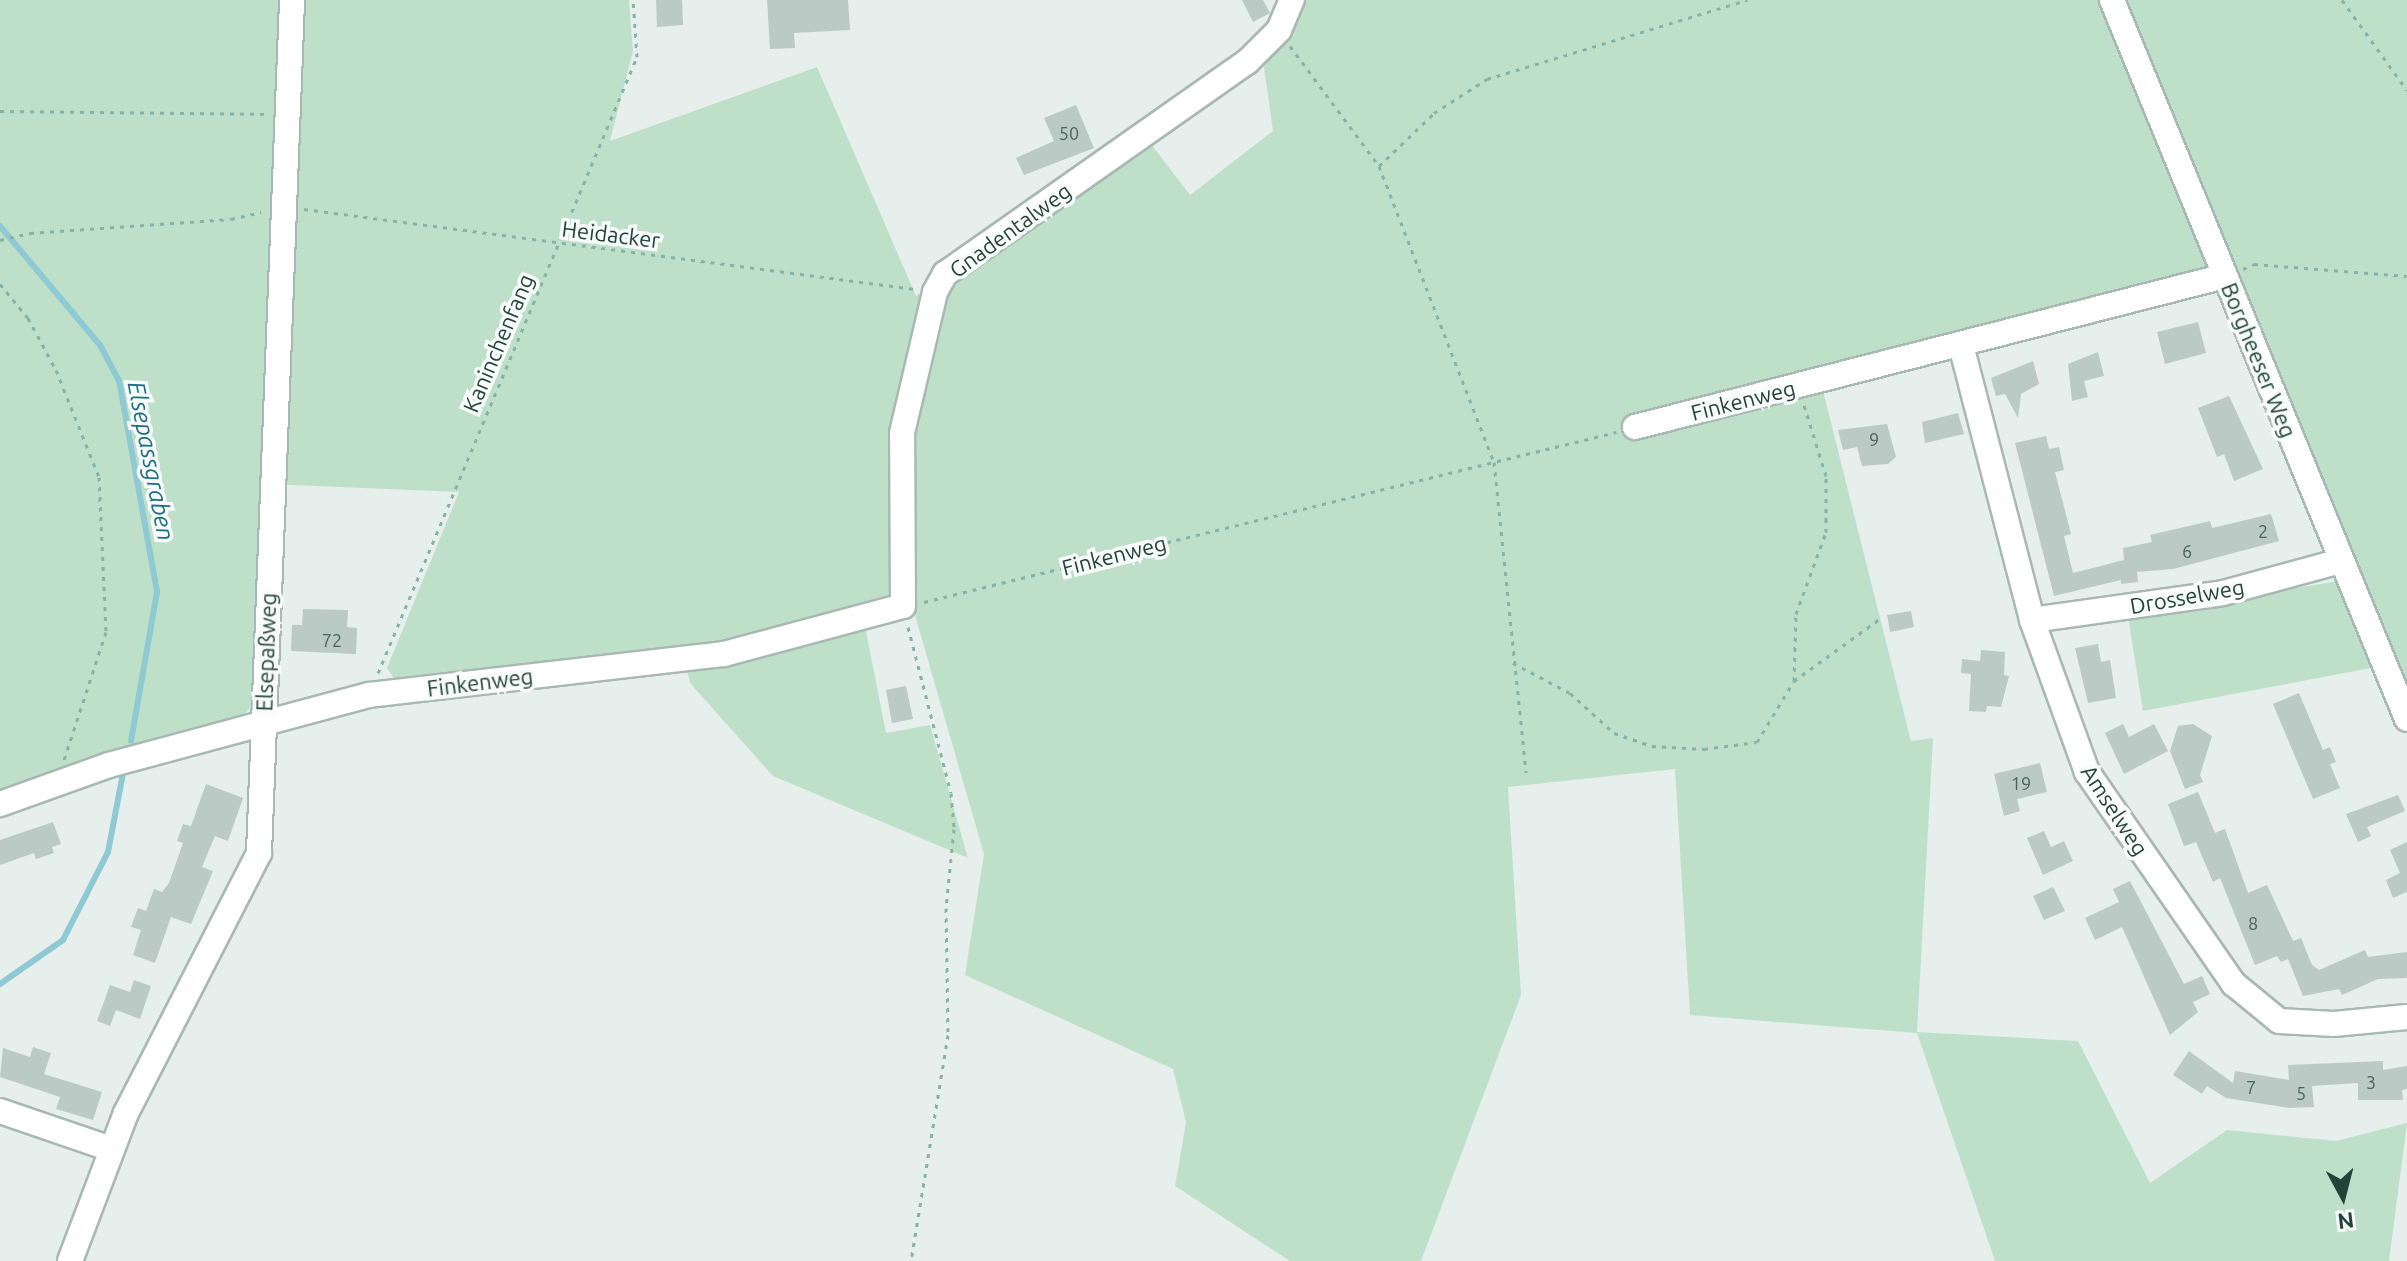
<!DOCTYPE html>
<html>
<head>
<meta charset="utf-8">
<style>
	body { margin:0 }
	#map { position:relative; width:2407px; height:1261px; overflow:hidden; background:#e6efeb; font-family:Ubuntu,sans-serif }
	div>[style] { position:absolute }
	.green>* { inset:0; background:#bfe0c8 }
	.stream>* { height:6px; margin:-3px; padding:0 3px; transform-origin:3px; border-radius:3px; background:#8ec9d4 }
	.building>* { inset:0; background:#bbcac4 }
	.path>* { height:3px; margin-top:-1.5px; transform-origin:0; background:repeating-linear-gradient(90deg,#86b3a5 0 4px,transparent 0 10px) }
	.roads { filter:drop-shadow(2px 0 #a8b8b2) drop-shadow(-2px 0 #a8b8b2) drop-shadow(0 2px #a8b8b2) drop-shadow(0 -2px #a8b8b2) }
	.minor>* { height:24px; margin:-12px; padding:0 12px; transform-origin:12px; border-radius:12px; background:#fff }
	span { translate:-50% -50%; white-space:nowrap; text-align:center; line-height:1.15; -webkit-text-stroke:7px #f7fbf9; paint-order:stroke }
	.number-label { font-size:18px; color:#4a645c }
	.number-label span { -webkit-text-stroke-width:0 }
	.street-label { font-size:22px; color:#24423a }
	.water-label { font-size:24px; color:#1c6f80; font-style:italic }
	.north { position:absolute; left:2303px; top:1157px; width:80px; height:80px; -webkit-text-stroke:6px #f7fbf9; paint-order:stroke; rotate:173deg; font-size:22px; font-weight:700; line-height:32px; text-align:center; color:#24423a }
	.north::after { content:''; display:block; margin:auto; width:28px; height:36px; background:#24423a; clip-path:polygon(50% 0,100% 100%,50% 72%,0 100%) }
</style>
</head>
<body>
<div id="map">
	<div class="green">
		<i style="clip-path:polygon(0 0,629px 0,633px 51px,610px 141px,817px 67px,916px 296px,1093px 187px,1151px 144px,1190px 195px,1273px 131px,1264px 67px,1301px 0,2407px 0,2407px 696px,2209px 262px,2202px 274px,1818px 371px,1911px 741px,1933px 738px,1917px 1032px,2078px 1041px,2150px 1183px,2227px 1130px,2336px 1141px,2407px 1123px,2389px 1261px,1995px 1261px,1917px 1033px,1690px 1015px,1675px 769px,1508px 787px,1521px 995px,1421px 1261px,1290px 1261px,1175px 1186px,1186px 1122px,1173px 1069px,965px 975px,984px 854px,910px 598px,711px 646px,395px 680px,387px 668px,459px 492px,267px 484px,256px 701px,243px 716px,175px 732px,0 792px)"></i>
		<i style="clip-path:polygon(2338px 581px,2371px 668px,2143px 711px,2128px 616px)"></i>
		<i style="clip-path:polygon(865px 626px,886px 733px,930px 725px,968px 858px,773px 776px,690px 683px,686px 665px)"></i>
	</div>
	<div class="stream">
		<i style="left:0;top:226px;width:155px;rotate:50deg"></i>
		<i style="left:100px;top:345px;width:40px;rotate:62deg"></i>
		<i style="left:119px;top:380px;width:215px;rotate:79.8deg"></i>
		<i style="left:157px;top:592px;width:151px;rotate:99.9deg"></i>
		<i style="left:0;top:984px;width:77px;rotate:-34.9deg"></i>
		<i style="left:63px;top:940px;width:99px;rotate:-62.9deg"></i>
		<i style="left:108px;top:852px;width:80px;rotate:-79.2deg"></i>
	</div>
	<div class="building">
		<i style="clip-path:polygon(656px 0,682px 0,683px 25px,657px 27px)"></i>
		<i style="clip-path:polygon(767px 0,848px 0,850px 30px,794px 33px,795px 48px,770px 49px)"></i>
		<i style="clip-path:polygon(1242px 0,1263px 0,1270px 13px,1253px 22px)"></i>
		<i style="clip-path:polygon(1076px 105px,1094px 148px,1024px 175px,1016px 158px,1054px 141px,1044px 118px)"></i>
		<i style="clip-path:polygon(2198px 322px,2206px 353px,2165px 364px,2157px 332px)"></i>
		<i style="clip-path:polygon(2098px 352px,2104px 376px,2084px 381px,2088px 397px,2072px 401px,2068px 364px)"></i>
		<i style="clip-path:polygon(2033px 361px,2039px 384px,2021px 394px,2018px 418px,2005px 394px,1996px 396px,1991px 378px)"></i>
		<i style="clip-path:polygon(2229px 396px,2263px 469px,2234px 481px,2224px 454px,2217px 457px,2198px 408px)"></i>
		<i style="clip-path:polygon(1958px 413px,1964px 434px,1925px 443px,1922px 422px)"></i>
		<i style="clip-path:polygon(1887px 424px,1896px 457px,1888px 464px,1862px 466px,1857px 447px,1843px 450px,1838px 430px)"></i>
		<i style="clip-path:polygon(2046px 436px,2049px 449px,2059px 447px,2064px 470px,2055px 472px,2071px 534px,2064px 536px,2073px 573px,2124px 560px,2123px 548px,2152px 542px,2150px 535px,2210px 521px,2212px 528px,2271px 514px,2279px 541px,2173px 569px,2137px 572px,2138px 582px,2121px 584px,2121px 580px,2054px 596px,2015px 443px)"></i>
		<i style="clip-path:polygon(303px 609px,348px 610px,347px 627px,357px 628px,356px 654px,291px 651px,292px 625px,302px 625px)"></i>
		<i style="clip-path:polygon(1911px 611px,1914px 627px,1890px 632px,1887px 615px)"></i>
		<i style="clip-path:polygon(2098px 644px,2101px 662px,2110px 660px,2116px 698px,2088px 703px,2075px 648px)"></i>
		<i style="clip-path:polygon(1981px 650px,2005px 652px,2004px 675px,2009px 676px,2001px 707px,1987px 706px,1986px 712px,1969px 711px,1971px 674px,1961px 673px,1962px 659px,1980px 661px)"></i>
		<i style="clip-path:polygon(906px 686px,913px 719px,892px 723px,886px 690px)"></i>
		<i style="clip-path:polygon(2299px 693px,2323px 750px,2330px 747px,2336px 762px,2330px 764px,2340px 788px,2313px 799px,2273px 704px)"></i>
		<i style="clip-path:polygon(2123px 724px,2129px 737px,2154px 724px,2168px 751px,2124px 774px,2105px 733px)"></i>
		<i style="clip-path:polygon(2193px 724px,2212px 736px,2200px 775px,2203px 782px,2185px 789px,2170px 751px,2178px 726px)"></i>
		<i style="clip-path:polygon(2040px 763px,2047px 792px,2017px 799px,2020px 811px,2004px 816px,1994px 774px)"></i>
		<i style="clip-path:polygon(206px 784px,243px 798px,228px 841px,215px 836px,202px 867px,213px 871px,191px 924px,171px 917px,155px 963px,133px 955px,141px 930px,131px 927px,138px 908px,146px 911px,154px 889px,162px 892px,169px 883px,183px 843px,177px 841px,183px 824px,191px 826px)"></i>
		<i style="clip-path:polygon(2198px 792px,2215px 833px,2225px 829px,2248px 893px,2267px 885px,2293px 941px,2301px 938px,2312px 965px,2319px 970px,2365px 950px,2368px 957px,2407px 952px,2407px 978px,2378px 979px,2342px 995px,2339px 989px,2303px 996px,2288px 959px,2281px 962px,2277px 956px,2255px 965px,2220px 878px,2213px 882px,2196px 842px,2184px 846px,2168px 804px)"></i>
		<i style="clip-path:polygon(2398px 795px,2405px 811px,2367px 827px,2371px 836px,2358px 842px,2346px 814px)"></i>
		<i style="clip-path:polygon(53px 822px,61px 844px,52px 847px,54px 853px,36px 859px,34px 853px,0 865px,0 840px)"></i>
		<i style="clip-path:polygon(2044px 831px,2051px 847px,2064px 841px,2073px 861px,2043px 875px,2027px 838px)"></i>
		<i style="clip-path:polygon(2407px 842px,2407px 892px,2393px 898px,2386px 880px,2400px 873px,2390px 850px)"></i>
		<i style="clip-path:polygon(2130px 881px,2184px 984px,2202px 976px,2210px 994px,2193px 1002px,2198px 1012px,2170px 1035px,2122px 927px,2095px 940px,2085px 918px,2119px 902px,2113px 889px)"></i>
		<i style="clip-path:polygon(2053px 887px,2065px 911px,2044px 920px,2033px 896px)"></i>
		<i style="clip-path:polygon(134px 980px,151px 986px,140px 1019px,116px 1010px,110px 1026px,97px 1021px,110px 985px,130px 992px)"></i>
		<i style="clip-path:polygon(33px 1047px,51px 1053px,44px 1074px,102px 1092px,93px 1120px,56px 1109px,60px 1097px,0 1077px,3px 1048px,30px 1057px)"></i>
		<i style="clip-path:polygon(2189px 1051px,2233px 1083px,2235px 1071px,2289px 1080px,2288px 1065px,2383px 1061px,2383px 1070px,2407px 1066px,2407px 1089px,2402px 1090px,2403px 1100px,2358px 1100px,2358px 1083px,2312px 1086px,2314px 1107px,2289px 1108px,2226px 1098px,2207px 1086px,2202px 1094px,2173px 1075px)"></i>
	</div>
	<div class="path">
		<i style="left:2342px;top:0;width:111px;rotate:54.2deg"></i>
		<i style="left:1290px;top:46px;width:149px;rotate:53.4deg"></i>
		<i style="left:1379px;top:166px;width:318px;rotate:68.8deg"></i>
		<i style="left:1494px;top:462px;width:312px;rotate:84.1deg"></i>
		<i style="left:0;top:111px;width:267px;rotate:0.6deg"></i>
		<i style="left:1379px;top:166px;width:76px;rotate:-43.9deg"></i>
		<i style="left:1434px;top:113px;width:63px;rotate:-32.7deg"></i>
		<i style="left:1487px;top:79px;width:272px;rotate:-16.9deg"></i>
		<i style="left:304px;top:209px;width:616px;rotate:7.46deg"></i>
		<i style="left:0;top:240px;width:31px;rotate:-13deg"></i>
		<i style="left:30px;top:233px;width:201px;rotate:-4deg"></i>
		<i style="left:231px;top:219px;width:31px;rotate:-13deg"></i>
		<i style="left:2243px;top:269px;width:12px;rotate:-24deg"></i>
		<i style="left:2254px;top:264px;width:153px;rotate:4.5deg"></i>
		<i style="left:0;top:284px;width:44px;rotate:50.5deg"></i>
		<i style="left:28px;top:318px;width:59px;rotate:61.7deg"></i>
		<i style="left:56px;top:370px;width:115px;rotate:68.1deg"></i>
		<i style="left:99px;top:477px;width:155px;rotate:87.4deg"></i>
		<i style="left:106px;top:632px;width:135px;rotate:108.2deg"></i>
		<i style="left:924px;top:602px;width:713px;rotate:-13.8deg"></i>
		<i style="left:908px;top:627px;width:171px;rotate:75.5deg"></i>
		<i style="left:951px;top:793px;width:36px;rotate:85deg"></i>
		<i style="left:954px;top:829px;width:79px;rotate:95.8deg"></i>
		<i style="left:946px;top:908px;width:127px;rotate:89.1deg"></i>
		<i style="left:948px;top:1035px;width:229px;rotate:99.3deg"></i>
		<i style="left:1513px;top:663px;width:64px;rotate:27.8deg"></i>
		<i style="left:1570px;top:693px;width:59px;rotate:42.3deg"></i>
		<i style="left:1614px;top:733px;width:40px;rotate:18.9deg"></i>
		<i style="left:1652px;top:746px;width:52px;rotate:3.3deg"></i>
		<i style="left:1704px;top:749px;width:53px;rotate:-7.5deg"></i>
		<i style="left:1757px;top:742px;width:71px;rotate:-58.8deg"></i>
		<i style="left:1794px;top:681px;width:67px;rotate:-88.3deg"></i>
		<i style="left:1796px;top:614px;width:87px;rotate:-69.9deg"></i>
		<i style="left:1826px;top:532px;width:56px;rotate:-90deg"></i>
		<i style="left:1826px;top:476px;width:74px;rotate:-107.2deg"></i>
		<i style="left:378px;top:673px;width:668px;rotate:-67.2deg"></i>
		<i style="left:637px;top:57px;width:57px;rotate:-94deg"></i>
		<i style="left:1794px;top:681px;width:109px;rotate:-36deg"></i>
	</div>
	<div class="roads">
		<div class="minor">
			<i style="left:2112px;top:0;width:777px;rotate:67.69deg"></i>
			<i style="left:1961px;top:345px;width:284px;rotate:75.5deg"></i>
			<i style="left:2032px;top:620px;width:162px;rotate:70.1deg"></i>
			<i style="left:2087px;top:772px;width:258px;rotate:55.3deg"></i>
			<i style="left:2234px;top:984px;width:58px;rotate:39.4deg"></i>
			<i style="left:2279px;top:1021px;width:55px;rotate:3.1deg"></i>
			<i style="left:2334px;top:1024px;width:73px;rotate:-5.5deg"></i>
			<i style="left:1635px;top:427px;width:609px;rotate:-14.36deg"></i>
			<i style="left:2032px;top:620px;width:193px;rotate:-8deg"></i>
			<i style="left:2223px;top:593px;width:122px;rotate:-15.2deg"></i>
			<i style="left:0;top:804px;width:116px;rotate:-19.7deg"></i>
			<i style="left:109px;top:765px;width:269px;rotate:-15.1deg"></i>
			<i style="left:369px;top:695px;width:357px;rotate:-6.6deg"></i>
			<i style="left:724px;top:654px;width:185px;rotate:-15deg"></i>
			<i style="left:903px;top:606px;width:173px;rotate:-90.3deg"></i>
			<i style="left:902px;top:433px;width:145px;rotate:-76.8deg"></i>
			<i style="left:935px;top:292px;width:21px;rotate:-61deg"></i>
			<i style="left:945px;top:274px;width:369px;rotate:-35.1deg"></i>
			<i style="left:1247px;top:62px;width:45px;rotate:-45deg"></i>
			<i style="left:1279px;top:30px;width:33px;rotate:-67deg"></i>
			<i style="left:0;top:1111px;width:117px;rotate:18.9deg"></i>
			<i style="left:70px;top:1261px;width:158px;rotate:-69.3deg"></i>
			<i style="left:126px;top:1113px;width:292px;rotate:-62.9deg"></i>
			<i style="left:259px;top:853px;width:854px;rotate:-87.78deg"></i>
		</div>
	</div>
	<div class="number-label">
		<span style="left:1069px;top:133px">50</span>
		<span style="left:1874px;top:439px">9</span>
		<span style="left:2263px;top:531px">2</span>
		<span style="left:2187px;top:551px">6</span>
		<span style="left:332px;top:640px">72</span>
		<span style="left:2021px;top:783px">19</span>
		<span style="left:2253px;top:923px">8</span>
		<span style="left:2371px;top:1082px">3</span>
		<span style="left:2251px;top:1087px">7</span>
		<span style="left:2301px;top:1093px">5</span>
	</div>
	<div class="street-label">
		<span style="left:1010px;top:230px;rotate:-36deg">Gnadentalweg</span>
		<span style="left:611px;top:234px;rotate:7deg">Heidacker</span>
		<span style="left:498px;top:343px;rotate:-67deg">Kaninchenfang</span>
		<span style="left:2259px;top:360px;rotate:68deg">Borgheeser Weg</span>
		<span style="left:1743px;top:400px;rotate:-14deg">Finkenweg</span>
		<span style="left:1114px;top:555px;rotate:-14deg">Finkenweg</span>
		<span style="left:2187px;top:596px;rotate:-10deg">Drosselweg</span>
		<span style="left:266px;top:652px;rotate:-88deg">Elsepaßweg</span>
		<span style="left:480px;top:682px;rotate:-7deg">Finkenweg</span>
		<span style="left:2115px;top:810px;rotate:57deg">Amselweg</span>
	</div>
	<div class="water-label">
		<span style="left:151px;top:461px;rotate:79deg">Elsepassgraben</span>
	</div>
	<div class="north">N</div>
</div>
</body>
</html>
